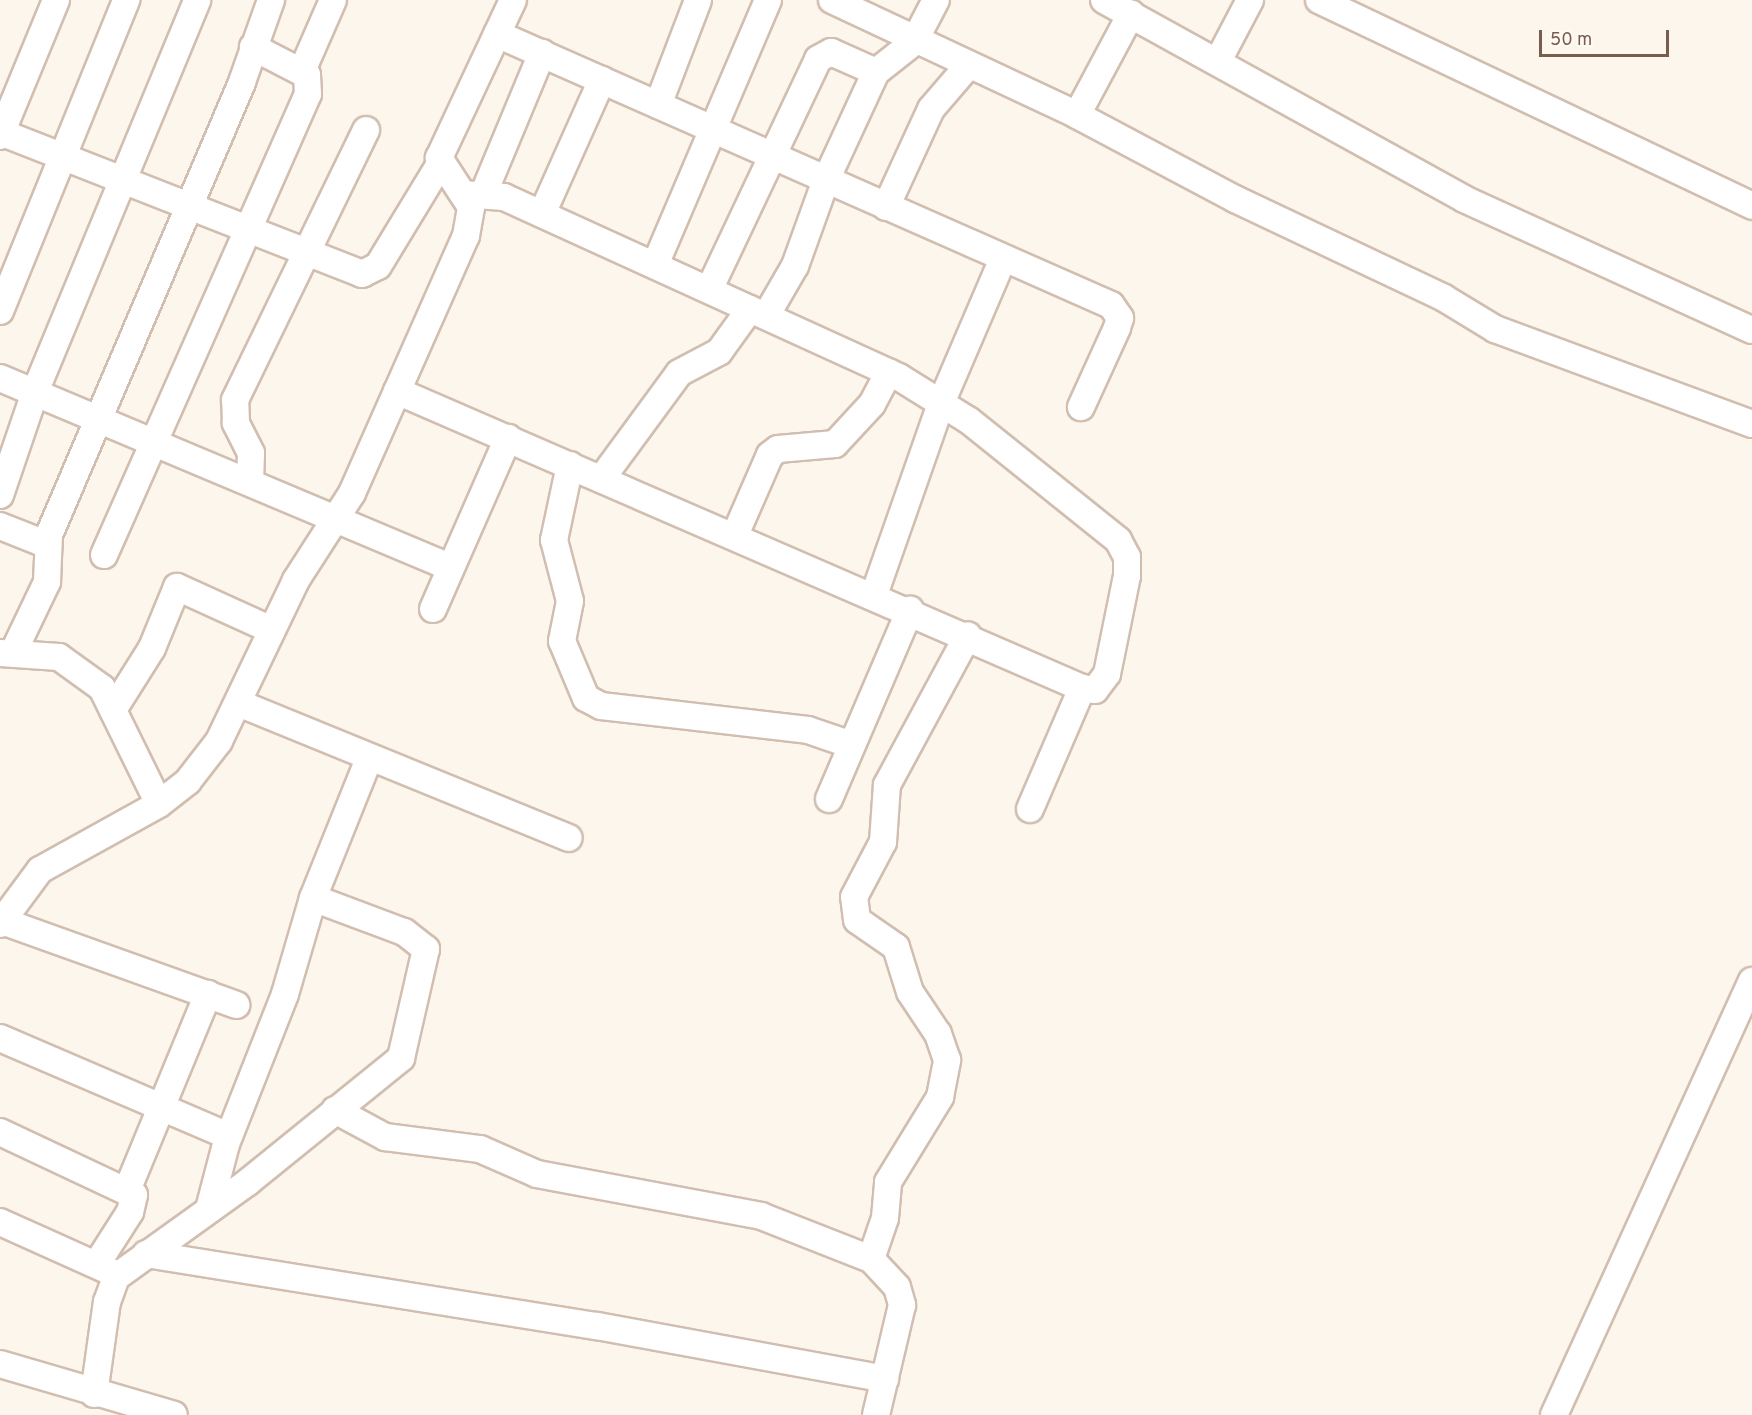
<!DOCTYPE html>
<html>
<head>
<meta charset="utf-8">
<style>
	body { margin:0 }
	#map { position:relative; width:1752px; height:1415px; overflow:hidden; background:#fdf6ec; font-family:Overpass,sans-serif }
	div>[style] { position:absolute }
	.roads { filter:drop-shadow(2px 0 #d1beb0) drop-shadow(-2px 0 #d1beb0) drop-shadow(0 2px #d1beb0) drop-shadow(0 -2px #d1beb0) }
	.minor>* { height:26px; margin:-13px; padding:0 13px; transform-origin:13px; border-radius:13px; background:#fff }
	span { translate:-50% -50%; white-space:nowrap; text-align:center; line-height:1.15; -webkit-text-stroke:6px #fffaf3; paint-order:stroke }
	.scale { position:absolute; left:1539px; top:30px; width:130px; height:27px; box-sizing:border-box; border:3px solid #7a5c4d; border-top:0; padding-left:8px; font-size:18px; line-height:21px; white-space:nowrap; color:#7a5c4d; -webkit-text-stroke:4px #fffaf3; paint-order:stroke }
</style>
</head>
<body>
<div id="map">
	<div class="roads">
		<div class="minor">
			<i style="left:832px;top:0;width:271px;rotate:25.1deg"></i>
			<i style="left:1077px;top:115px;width:179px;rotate:28deg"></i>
			<i style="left:1235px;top:199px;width:231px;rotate:25.3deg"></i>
			<i style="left:1444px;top:298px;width:60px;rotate:31.3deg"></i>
			<i style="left:1495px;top:329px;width:274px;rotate:20.3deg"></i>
			<i style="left:1104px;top:0;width:411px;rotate:28.9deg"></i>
			<i style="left:1464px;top:199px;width:316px;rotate:24.5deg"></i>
			<i style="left:1319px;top:0;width:480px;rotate:25.4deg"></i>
			<i style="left:497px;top:34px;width:671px;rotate:23.82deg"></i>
			<i style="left:1111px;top:305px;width:16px;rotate:55deg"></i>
			<i style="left:1120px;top:318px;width:10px;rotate:107deg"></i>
			<i style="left:1117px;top:328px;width:87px;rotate:114.5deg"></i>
			<i style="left:1218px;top:61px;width:69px;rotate:-62.3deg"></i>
			<i style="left:302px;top:71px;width:77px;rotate:-66.4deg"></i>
			<i style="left:658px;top:105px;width:112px;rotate:-69.1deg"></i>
			<i style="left:1077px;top:115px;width:115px;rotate:-61.9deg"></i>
			<i style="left:0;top:132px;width:389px;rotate:21.4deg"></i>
			<i style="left:362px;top:274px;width:18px;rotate:-27deg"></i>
			<i style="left:378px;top:266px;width:119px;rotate:-58.7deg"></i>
			<i style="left:0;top:136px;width:147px;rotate:-67.6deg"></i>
			<i style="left:483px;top:195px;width:154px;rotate:-67.4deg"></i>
			<i style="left:886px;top:207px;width:108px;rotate:-65.3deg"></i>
			<i style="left:931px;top:109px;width:57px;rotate:-49.3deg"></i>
			<i style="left:542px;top:214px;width:147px;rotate:-65.9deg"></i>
			<i style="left:655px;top:265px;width:288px;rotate:-66.9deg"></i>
			<i style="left:709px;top:290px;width:255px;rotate:-64.7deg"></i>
			<i style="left:818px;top:59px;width:15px;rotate:-28deg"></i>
			<i style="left:831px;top:52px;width:49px;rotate:24deg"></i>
			<i style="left:0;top:311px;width:336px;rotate:-67.9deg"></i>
			<i style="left:766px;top:316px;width:58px;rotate:-59.9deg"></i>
			<i style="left:795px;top:266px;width:91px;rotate:-70.2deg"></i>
			<i style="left:826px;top:180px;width:119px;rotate:-65.2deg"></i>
			<i style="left:876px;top:72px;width:48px;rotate:-38.3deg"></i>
			<i style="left:914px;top:42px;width:47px;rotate:-62.4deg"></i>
			<i style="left:0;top:378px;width:489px;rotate:22.8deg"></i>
			<i style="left:397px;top:391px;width:747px;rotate:23.44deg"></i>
			<i style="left:1082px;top:688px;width:13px;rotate:9deg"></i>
			<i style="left:1095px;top:690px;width:20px;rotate:-53deg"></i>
			<i style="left:1107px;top:674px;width:100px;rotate:-78.5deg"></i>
			<i style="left:1127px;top:576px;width:19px;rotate:-90deg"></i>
			<i style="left:1127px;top:557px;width:19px;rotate:-118deg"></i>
			<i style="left:1118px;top:540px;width:192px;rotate:-141.3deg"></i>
			<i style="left:968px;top:420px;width:81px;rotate:-148.1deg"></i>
			<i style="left:899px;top:377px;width:434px;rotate:-155.5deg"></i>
			<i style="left:504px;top:197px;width:39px;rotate:-176deg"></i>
			<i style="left:570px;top:465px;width:77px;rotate:102deg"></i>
			<i style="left:554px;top:540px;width:63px;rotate:75.3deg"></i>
			<i style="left:570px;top:601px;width:41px;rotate:101.3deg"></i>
			<i style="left:562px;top:641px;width:62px;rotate:67.2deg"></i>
			<i style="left:586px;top:698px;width:17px;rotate:28deg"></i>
			<i style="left:601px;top:706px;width:208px;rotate:6.6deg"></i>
			<i style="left:808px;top:730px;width:46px;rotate:18.8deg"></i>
			<i style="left:602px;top:478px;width:130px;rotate:-53.7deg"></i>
			<i style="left:679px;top:373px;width:45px;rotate:-27.7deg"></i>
			<i style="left:719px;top:352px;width:53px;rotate:-54.2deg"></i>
			<i style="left:250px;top:482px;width:29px;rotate:-88deg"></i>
			<i style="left:251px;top:453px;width:34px;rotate:-117deg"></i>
			<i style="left:236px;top:423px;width:23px;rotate:-92deg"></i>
			<i style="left:235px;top:400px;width:300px;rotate:-64.1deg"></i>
			<i style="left:0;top:495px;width:109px;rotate:-71.2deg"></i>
			<i style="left:35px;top:392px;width:424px;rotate:-67.5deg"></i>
			<i style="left:0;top:526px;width:52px;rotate:21.6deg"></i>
			<i style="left:735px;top:535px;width:87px;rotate:-66.4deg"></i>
			<i style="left:770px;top:455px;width:10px;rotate:-37deg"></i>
			<i style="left:778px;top:449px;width:57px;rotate:-5deg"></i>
			<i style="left:835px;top:444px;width:54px;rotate:-47.2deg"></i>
			<i style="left:872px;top:404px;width:36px;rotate:-62deg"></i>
			<i style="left:104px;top:555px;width:504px;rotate:-66.13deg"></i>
			<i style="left:308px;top:94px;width:19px;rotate:-93deg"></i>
			<i style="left:307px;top:75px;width:61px;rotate:-152.6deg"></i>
			<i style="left:874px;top:595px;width:206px;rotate:-70.7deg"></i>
			<i style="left:942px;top:401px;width:155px;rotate:-66.8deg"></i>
			<i style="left:433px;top:609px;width:187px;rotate:-66.3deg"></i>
			<i style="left:0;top:653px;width:59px;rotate:3.9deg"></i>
			<i style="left:59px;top:657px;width:53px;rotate:35.8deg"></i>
			<i style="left:102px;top:688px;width:129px;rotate:63.8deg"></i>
			<i style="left:13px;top:653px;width:79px;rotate:-64.4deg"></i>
			<i style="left:47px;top:582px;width:47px;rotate:-87.6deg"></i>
			<i style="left:49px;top:535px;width:492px;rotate:-66.9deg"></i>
			<i style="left:242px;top:82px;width:87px;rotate:-70.5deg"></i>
			<i style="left:238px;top:703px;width:357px;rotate:22.2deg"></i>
			<i style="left:113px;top:710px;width:73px;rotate:-57.8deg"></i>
			<i style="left:152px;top:648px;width:66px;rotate:-67.7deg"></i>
			<i style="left:177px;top:587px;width:104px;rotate:24.4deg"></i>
			<i style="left:829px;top:799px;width:206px;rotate:-66.8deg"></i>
			<i style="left:1030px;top:809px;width:132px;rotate:-66.7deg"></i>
			<i style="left:2px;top:921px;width:249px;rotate:19.7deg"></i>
			<i style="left:0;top:924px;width:67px;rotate:-53.5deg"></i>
			<i style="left:40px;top:870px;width:136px;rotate:-29deg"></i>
			<i style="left:159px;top:804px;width:37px;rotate:-38deg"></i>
			<i style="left:188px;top:781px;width:51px;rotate:-52.2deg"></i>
			<i style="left:219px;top:741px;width:178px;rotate:-64.4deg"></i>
			<i style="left:296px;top:580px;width:103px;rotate:-57.2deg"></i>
			<i style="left:352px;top:493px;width:281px;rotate:-66.1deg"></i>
			<i style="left:466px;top:236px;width:29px;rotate:-80deg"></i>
			<i style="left:471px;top:207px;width:59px;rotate:-123.1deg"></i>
			<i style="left:439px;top:158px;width:174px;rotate:-64.9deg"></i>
			<i style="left:0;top:1038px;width:249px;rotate:23.2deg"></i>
			<i style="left:335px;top:1110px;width:57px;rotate:28.4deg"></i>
			<i style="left:385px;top:1137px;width:96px;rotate:7.2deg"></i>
			<i style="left:480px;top:1149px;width:62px;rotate:23.7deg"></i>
			<i style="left:537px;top:1174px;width:228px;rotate:10.6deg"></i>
			<i style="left:761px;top:1216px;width:118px;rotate:21.4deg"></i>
			<i style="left:871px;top:1259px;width:38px;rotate:47deg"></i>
			<i style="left:897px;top:1287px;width:19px;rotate:74deg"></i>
			<i style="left:902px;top:1305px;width:113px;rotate:103.3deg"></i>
			<i style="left:0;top:1132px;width:148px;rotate:25.2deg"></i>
			<i style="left:134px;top:1195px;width:17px;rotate:103deg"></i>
			<i style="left:130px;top:1212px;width:59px;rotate:122.6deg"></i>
			<i style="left:128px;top:1188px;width:210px;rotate:-67.6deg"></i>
			<i style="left:209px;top:1209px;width:67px;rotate:-75.3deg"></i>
			<i style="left:226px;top:1144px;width:161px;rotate:-68.5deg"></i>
			<i style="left:285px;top:994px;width:100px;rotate:-73.7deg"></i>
			<i style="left:313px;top:898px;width:150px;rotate:-68.1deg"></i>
			<i style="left:0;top:1222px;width:122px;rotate:24.2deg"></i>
			<i style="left:146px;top:1254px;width:457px;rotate:9.1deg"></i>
			<i style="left:597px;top:1326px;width:293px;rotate:10.4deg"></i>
			<i style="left:871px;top:1259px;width:43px;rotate:-71.1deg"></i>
			<i style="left:885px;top:1218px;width:36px;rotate:-85deg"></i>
			<i style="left:888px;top:1182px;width:100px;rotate:-58.5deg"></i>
			<i style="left:940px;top:1097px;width:38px;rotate:-79deg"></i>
			<i style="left:947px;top:1060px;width:28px;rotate:-109deg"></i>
			<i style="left:938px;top:1034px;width:50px;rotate:-123.7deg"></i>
			<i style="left:910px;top:992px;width:47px;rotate:-107.3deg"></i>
			<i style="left:896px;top:947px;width:47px;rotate:-145.3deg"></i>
			<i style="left:857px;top:920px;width:23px;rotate:-97deg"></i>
			<i style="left:854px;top:897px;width:62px;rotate:-62.2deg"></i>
			<i style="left:883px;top:842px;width:57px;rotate:-86deg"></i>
			<i style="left:887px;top:785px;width:170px;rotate:-61.6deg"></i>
			<i style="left:0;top:1364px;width:181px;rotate:16.3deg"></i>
			<i style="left:94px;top:1394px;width:93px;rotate:-82deg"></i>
			<i style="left:107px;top:1302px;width:27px;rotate:-70deg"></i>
			<i style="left:116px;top:1277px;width:163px;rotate:-35.7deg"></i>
			<i style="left:248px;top:1182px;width:197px;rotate:-39deg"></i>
			<i style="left:401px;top:1058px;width:112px;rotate:-77.1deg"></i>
			<i style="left:426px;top:949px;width:28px;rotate:-142deg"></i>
			<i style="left:404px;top:932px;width:97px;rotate:-159.5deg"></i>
			<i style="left:1554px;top:1415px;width:477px;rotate:-65.5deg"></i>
		</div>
	</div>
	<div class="scale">50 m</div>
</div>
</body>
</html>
